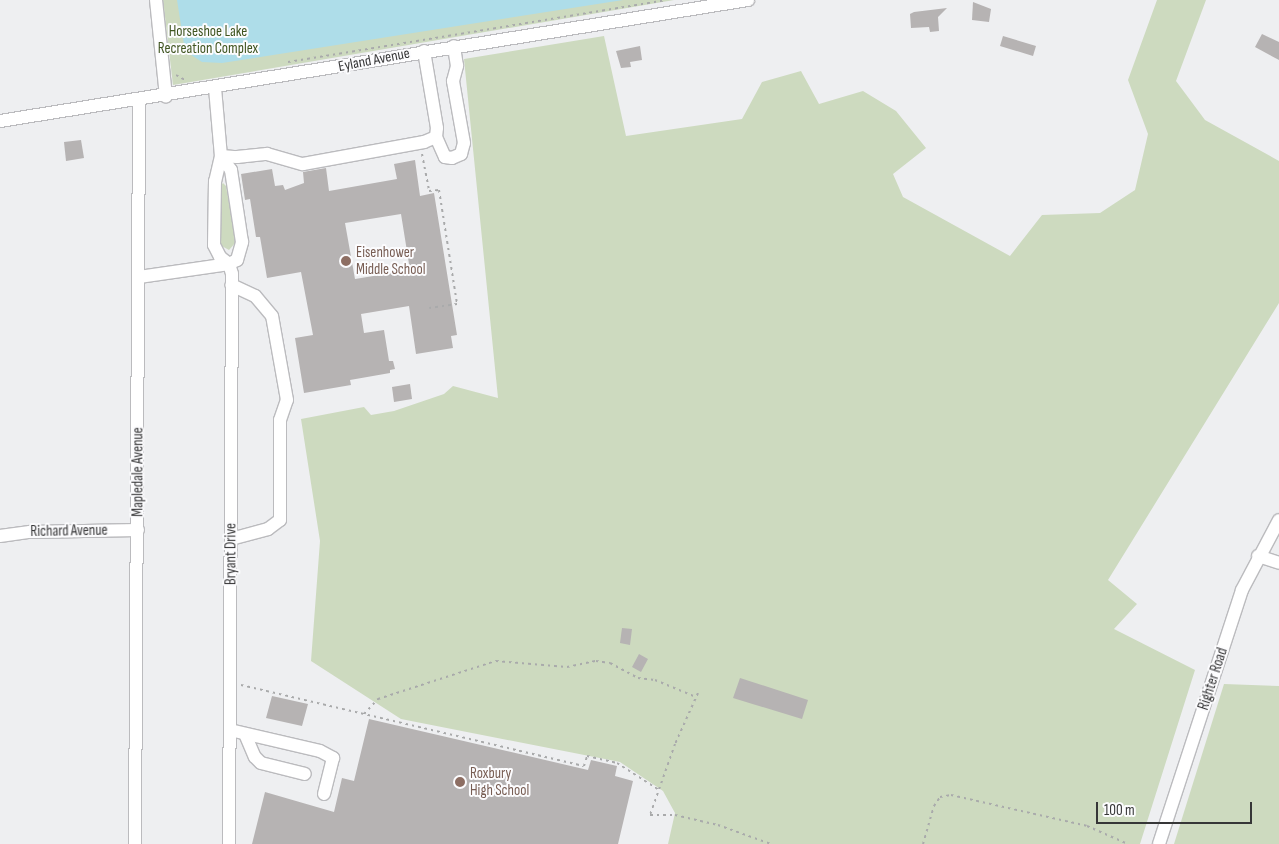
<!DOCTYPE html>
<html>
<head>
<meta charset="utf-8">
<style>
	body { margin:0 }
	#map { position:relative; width:1279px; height:844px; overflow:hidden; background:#eeeff1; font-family:"Sofia Sans Condensed",sans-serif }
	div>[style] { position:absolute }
	.green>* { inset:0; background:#cddabf }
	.water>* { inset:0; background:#aedde9 }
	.building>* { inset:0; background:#b6b3b3 }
	.path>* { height:2px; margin-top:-1px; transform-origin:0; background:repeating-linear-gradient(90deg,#a9aaab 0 2.5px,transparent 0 6.5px) }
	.roads { filter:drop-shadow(1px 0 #bbbbbe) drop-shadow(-1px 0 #bbbbbe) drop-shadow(0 1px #bbbbbe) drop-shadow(0 -1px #bbbbbe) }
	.minor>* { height:12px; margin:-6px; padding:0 6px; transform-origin:6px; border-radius:6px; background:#fff }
	.dots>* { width:14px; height:14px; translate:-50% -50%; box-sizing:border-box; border:2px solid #fcfcfe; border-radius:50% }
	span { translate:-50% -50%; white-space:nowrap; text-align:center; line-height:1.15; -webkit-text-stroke:4px #fcfcfe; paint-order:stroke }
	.park-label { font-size:15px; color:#405521 }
	.street-label { font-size:15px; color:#363637 }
	.education-label { font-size:15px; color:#785e54 }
	.left { translate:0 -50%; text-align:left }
	.scale { position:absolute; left:1096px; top:802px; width:156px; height:22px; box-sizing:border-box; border:2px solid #363637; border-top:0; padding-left:6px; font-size:15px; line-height:18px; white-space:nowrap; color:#363637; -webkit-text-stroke:4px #fcfcfe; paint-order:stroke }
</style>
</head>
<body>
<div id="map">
	<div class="green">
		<i style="clip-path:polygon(163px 0,674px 0,173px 85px)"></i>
		<i style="clip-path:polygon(1157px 0,1206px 0,1176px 81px,1205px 120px,1279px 161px,1279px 303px,1108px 580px,1137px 604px,1114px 629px,1195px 670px,1140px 844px,668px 844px,675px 813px,663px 791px,620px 762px,401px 719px,311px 661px,320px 541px,301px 419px,364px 407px,371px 415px,394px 411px,444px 394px,453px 386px,498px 398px,464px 59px,604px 36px,626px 136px,742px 119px,762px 82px,801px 71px,819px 104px,863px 91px,896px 111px,926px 148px,893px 174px,903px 197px,1010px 256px,1042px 215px,1100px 213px,1135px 190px,1148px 134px,1128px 80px)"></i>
		<i style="clip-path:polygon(223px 183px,226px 186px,236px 242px,229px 250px,220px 245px,221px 185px)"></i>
		<i style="clip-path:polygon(1224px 684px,1279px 686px,1279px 844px,1174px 844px)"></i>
	</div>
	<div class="water">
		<i style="clip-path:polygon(177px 0,623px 0,222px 63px,202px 62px,185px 51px)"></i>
	</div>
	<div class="building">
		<i style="clip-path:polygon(973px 2px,991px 9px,989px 22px,972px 20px)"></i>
		<i style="clip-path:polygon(947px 8px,938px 17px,939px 31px,930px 32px,929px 27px,911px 28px,910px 14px,914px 12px)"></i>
		<i style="clip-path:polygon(1262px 34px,1279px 42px,1279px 60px,1255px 47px)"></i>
		<i style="clip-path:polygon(1003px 36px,1036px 46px,1033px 56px,1000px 46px)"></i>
		<i style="clip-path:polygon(640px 46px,642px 60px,630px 62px,631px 67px,621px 68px,616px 51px)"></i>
		<i style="clip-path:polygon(81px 140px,84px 158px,66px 161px,64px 142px)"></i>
		<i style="clip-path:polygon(evenodd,415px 160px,420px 196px,434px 193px,457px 335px,451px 336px,453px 348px,416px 354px,409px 306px,361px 314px,364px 333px,384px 330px,389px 361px,393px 361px,395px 369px,390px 370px,390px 373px,350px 380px,351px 385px,304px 393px,295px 338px,313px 335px,301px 272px,267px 278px,260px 237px,256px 237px,250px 199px,245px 200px,241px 174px,272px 169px,275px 186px,283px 185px,285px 190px,304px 183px,303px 172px,326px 168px,329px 191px,397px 179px,394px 164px,415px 160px,401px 214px,410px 270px,355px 279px,345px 223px,401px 214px)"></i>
		<i style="clip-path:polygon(410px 384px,412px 399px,394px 402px,392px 387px)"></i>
		<i style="clip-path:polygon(622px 628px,632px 629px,630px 645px,620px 643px)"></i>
		<i style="clip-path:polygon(639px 654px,648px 659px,641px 672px,632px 667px)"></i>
		<i style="clip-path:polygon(740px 678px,808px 700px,802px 719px,733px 698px)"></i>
		<i style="clip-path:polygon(272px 696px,308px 704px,302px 726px,266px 718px)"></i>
		<i style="clip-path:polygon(369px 719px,588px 770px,591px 760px,617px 766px,615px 776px,633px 781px,618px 844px,252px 844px,265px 792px,334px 812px,342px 778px,354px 781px)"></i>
	</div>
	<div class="path">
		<i style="left:288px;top:62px;width:382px;rotate:-9.3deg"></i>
		<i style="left:176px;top:75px;width:10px;rotate:29deg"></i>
		<i style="left:422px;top:154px;width:38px;rotate:79deg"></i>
		<i style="left:429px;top:191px;width:10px;rotate:-6deg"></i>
		<i style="left:439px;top:190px;width:115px;rotate:81deg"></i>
		<i style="left:457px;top:304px;width:28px;rotate:172deg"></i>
		<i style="left:241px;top:685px;width:352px;rotate:13.3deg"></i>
		<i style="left:584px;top:766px;width:10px;rotate:-73deg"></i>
		<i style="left:587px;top:756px;width:31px;rotate:13deg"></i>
		<i style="left:617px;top:763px;width:50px;rotate:32.7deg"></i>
		<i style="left:698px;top:693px;width:56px;rotate:114.3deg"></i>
		<i style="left:675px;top:744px;width:75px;rotate:109.4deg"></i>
		<i style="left:650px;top:815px;width:25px"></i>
		<i style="left:675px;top:815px;width:44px;rotate:13.1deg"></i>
		<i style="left:718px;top:825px;width:56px;rotate:19.7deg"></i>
		<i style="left:364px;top:714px;width:21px;rotate:-47deg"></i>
		<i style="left:378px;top:699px;width:124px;rotate:-17.9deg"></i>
		<i style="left:496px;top:661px;width:71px;rotate:4.8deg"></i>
		<i style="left:567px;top:667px;width:30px;rotate:-12deg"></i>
		<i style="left:596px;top:661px;width:14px;rotate:8deg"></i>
		<i style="left:610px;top:663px;width:32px;rotate:28deg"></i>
		<i style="left:638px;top:678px;width:17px;rotate:7deg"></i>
		<i style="left:655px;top:680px;width:44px;rotate:22.5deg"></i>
		<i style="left:923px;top:844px;width:40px;rotate:-74deg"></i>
		<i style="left:934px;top:806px;width:11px;rotate:-56deg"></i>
		<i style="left:940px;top:797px;width:11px;rotate:-10deg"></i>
		<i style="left:951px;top:795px;width:139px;rotate:12.8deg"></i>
		<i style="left:1087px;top:826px;width:45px;rotate:23.7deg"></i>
	</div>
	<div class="roads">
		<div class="minor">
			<i style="left:156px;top:0;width:97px;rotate:84.1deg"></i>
			<i style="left:215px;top:88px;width:68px;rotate:85deg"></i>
			<i style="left:221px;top:156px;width:16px;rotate:4deg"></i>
			<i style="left:237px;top:157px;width:30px;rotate:-6deg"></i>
			<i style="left:267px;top:154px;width:37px;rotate:16deg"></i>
			<i style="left:303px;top:164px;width:123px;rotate:-10.3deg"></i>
			<i style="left:424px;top:142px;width:13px;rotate:-23deg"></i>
			<i style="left:436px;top:137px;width:9px;rotate:-84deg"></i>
			<i style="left:437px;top:128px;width:78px;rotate:-99.6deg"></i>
			<i style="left:0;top:121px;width:758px;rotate:-9.19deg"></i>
			<i style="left:436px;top:137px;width:22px;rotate:66deg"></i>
			<i style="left:445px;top:157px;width:7px;rotate:8deg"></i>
			<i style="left:452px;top:158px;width:10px;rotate:-24deg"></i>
			<i style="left:461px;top:154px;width:11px;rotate:-75deg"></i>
			<i style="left:464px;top:143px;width:63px;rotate:-100.1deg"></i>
			<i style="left:453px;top:81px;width:16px;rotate:-75deg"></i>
			<i style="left:457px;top:66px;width:20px;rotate:-99deg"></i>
			<i style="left:139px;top:277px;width:91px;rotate:-8.2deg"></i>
			<i style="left:229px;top:264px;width:9px;rotate:-27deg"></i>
			<i style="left:237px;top:260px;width:19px;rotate:-74deg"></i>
			<i style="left:242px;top:242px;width:73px;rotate:-98.7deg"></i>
			<i style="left:231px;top:170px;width:17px;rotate:-126deg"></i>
			<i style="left:221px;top:156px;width:26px;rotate:103deg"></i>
			<i style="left:215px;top:181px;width:64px;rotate:90.9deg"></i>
			<i style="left:214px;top:245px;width:13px;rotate:63deg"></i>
			<i style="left:220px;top:257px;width:11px;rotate:38deg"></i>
			<i style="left:229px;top:264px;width:10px;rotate:73deg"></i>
			<i style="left:232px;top:274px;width:570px;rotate:90.3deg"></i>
			<i style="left:0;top:536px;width:30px;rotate:-8deg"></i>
			<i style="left:30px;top:532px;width:108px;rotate:-1.1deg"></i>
			<i style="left:231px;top:539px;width:38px;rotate:-15deg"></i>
			<i style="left:268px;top:529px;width:15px;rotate:-37deg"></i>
			<i style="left:280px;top:520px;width:100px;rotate:-90deg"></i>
			<i style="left:280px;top:420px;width:21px;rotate:-71deg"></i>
			<i style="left:287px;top:400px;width:85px;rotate:-100.1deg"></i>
			<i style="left:272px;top:316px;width:26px;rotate:-130deg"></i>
			<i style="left:255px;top:296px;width:26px;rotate:-155deg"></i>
			<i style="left:1258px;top:556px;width:22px;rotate:18deg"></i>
			<i style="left:230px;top:730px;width:92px;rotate:13.1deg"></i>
			<i style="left:320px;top:751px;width:15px;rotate:28deg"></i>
			<i style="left:333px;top:758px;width:37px;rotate:104deg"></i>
			<i style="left:245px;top:734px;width:25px;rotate:67deg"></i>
			<i style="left:255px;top:757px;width:8px;rotate:45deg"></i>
			<i style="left:261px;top:763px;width:45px;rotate:14deg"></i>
			<i style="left:135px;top:844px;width:745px;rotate:-89.69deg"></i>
			<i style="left:1159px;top:844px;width:267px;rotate:-71.9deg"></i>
			<i style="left:1242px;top:590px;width:79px;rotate:-62.1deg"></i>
		</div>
	</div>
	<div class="dots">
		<i style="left:346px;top:261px;background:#8d6e63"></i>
		<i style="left:460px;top:782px;background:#8d6e63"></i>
	</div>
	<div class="park-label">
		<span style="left:208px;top:40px">Horseshoe Lake<br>Recreation Complex</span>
	</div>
	<div class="street-label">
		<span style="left:374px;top:60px;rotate:-11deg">Eyland Avenue</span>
		<span style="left:138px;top:472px;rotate:-90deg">Mapledale Avenue</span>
		<span style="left:69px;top:531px;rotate:-1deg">Richard Avenue</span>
		<span style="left:231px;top:554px;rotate:-90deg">Bryant Drive</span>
		<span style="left:1213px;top:679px;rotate:-72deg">Righter Road</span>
	</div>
	<div class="education-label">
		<span class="left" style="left:356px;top:261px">Eisenhower<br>Middle School</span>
		<span class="left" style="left:470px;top:782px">Roxbury<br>High School</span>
	</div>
	<div class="scale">100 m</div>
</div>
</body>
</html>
